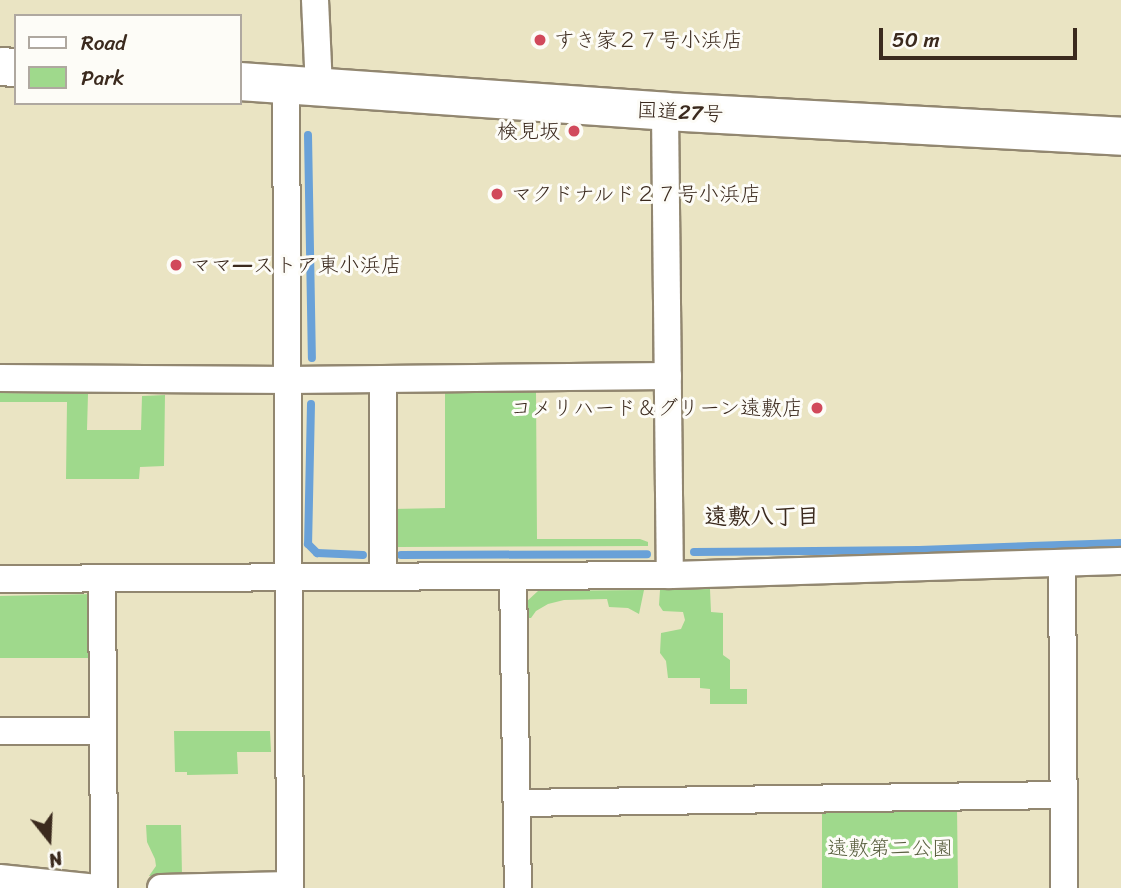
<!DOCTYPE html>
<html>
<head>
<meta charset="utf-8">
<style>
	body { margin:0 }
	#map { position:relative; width:1121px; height:888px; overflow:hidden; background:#eae4c3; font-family:Sriracha,"Klee One",sans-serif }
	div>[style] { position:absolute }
	.green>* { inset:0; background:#9fd98c }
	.stream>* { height:8px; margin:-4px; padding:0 4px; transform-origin:4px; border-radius:4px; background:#69a1d8 }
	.roads { filter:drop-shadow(2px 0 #928770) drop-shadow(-2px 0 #928770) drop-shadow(0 2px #928770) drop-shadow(0 -2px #928770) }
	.minor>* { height:26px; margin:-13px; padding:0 13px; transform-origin:13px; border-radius:13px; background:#fff }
	.highway>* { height:37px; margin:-18.5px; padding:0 18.5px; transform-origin:18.5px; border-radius:18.5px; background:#fff }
	.dots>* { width:19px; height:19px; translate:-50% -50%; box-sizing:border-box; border:4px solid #fdfcf7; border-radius:50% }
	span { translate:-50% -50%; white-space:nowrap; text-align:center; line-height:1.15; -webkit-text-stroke:6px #fdfcf7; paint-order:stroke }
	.poi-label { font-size:21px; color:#3b2a1e }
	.left { translate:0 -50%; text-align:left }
	.right { translate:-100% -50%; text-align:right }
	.street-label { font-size:21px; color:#3b2a1e }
	.park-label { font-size:21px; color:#595f3f }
	.neighbourhood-label { font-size:23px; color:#3b2a1e; font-weight:700 }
	.legend { position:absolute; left:14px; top:14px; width:228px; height:91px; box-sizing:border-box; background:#fdfcf7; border:2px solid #afa8a0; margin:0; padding:9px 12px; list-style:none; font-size:21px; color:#3b2a1e }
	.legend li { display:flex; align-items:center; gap:14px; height:35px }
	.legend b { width:35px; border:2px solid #afa8a0 }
	.north { position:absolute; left:14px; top:804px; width:70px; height:70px; -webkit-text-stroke:5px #fdfcf7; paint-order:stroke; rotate:162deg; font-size:19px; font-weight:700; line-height:28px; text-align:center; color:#3b2a1e }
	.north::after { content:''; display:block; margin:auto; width:24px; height:32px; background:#3b2a1e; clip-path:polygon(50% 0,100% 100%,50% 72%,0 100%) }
	.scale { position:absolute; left:879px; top:28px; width:198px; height:32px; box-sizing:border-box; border:4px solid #3b2a1e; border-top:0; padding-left:9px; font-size:21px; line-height:24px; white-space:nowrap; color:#3b2a1e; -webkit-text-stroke:5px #fdfcf7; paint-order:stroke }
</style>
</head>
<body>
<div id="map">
	<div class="green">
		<i style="clip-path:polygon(445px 390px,536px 390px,537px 539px,640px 539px,648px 542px,648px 546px,398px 547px,392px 542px,392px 509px,445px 508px)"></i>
		<i style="clip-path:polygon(0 393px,88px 394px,87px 430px,141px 430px,142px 396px,165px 395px,164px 466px,140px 467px,139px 479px,66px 479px,67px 402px,0 402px)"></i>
		<i style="clip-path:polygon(710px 589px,711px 612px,723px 613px,723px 655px,730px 660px,730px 689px,747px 689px,747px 704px,710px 704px,710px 689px,700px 688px,700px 678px,668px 678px,666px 661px,660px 653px,661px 633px,681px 629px,685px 620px,683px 612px,663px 611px,659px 605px,660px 590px)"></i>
		<i style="clip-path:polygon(644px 590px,639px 614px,628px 608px,609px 607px,607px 599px,564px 600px,548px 604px,536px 611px,531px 618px,525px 618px,525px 603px,538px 591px)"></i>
		<i style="clip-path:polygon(94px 594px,94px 658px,0 658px,0 596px)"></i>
		<i style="clip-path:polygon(174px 731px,270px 731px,271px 752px,237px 752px,238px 774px,187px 775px,187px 772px,175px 772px)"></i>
		<i style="clip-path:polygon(957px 808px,958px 888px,822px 888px,822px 809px)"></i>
		<i style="clip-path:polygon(146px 825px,181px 825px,182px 875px,149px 876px,156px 866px,155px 859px,147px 842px)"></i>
	</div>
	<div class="stream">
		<i style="left:308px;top:135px;width:223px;rotate:89deg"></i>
		<i style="left:311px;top:404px;width:140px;rotate:91.2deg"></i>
		<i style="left:308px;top:544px;width:13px;rotate:45deg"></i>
		<i style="left:317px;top:553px;width:46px;rotate:2.5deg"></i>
		<i style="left:694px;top:552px;width:225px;rotate:-0.5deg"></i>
		<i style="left:919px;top:550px;width:202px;rotate:-2deg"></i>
		<i style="left:401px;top:555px;width:246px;rotate:-0.2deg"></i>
	</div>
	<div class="roads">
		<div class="minor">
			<i style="left:315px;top:0;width:87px;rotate:87.4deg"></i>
			<i style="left:286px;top:84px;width:804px;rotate:89.71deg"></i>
			<i style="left:665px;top:111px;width:464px;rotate:89.4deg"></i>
			<i style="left:0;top:378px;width:289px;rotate:0.4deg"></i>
			<i style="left:289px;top:380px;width:379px;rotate:-0.6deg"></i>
			<i style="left:383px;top:379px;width:198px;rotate:90deg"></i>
			<i style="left:1062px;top:563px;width:325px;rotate:89.6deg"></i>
			<i style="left:513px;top:577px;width:311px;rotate:89.1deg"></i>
			<i style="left:102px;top:578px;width:310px;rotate:89.6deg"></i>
			<i style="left:0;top:579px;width:670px;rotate:-0.34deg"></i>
			<i style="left:670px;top:575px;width:451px;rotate:-1.8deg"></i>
			<i style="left:0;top:731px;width:102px"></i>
			<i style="left:517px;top:803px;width:546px;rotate:-0.84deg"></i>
			<i style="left:0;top:878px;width:100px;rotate:5.8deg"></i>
			<i style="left:161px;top:888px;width:129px;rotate:-1.3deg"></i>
		</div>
		<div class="highway">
			<i style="left:0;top:66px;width:16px;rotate:4deg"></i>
			<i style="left:240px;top:81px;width:426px;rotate:4deg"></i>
			<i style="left:665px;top:111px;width:457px;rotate:3.1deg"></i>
		</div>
	</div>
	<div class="dots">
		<i style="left:540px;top:40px;background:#d1495b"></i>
		<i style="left:574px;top:131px;background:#d1495b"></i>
		<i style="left:497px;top:194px;background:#d1495b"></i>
		<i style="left:176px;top:265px;background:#d1495b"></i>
		<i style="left:817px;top:408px;background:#d1495b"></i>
	</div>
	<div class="poi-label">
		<span class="left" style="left:554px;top:40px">すき家２７号小浜店</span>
		<span class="right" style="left:560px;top:131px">検見坂</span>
		<span class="left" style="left:511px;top:194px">マクドナルド２７号小浜店</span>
		<span class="left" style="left:190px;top:265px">ママ―ストア東小浜店</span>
		<span class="right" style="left:803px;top:408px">コメリハード＆グリーン遠敷店</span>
	</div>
	<div class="street-label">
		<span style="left:680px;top:112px;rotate:3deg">国道27号</span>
	</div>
	<div class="park-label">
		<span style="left:890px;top:848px">遠敷第二公園</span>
	</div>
	<div class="neighbourhood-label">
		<span style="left:762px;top:517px">遠敷八丁目</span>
	</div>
	<ul class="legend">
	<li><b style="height:9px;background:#fff"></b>Road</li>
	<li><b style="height:19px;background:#9fd98c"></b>Park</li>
	</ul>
	<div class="north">N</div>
	<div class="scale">50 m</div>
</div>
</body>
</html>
